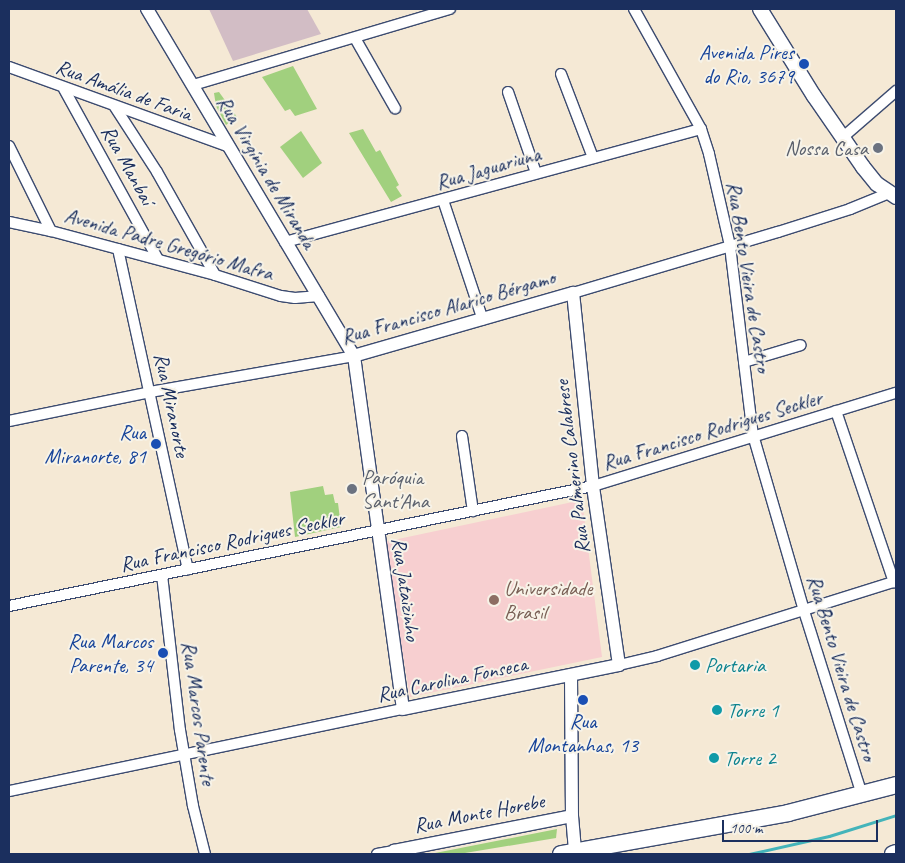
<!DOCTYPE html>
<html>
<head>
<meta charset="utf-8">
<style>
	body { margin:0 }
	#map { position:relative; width:905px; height:863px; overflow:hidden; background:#f5e9d5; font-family:Caveat,sans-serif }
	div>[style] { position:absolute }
	.built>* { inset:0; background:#f7cfd0 }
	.industrial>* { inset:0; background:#d2bdc5 }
	.green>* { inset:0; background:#a1d07e }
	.stream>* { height:3px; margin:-1.5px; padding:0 1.5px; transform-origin:1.5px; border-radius:1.5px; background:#44b4ba }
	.roads { filter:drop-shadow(1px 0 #3c4b70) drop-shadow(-1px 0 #3c4b70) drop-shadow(0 1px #3c4b70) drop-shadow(0 -1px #3c4b70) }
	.minor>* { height:10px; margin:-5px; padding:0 5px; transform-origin:5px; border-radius:5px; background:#fff }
	.tertiary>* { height:12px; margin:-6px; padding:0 6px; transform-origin:6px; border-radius:6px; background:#fff }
	.secondary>* { height:14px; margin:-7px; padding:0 7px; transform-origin:7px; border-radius:7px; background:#fff }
	.trunk>* { height:16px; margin:-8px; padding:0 8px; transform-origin:8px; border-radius:8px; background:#fff }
	.dots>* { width:14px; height:14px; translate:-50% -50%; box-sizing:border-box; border:2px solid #f7f3e8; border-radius:50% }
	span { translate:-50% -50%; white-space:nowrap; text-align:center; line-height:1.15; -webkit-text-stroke:4px #f7f3e8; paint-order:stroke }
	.transit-label { font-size:21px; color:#164399 }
	.right { translate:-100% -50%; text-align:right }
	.street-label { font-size:21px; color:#1b2f5e }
	.worship-label { font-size:21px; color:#5b616d }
	.left { translate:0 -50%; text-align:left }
	.education-label { font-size:21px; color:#785e54 }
	.culture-label { font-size:21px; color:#0d838f }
	.frame { position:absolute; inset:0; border:10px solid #1b2f5e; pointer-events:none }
	.scale { position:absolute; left:722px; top:820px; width:156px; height:22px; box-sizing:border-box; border:2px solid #1b2f5e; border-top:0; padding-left:6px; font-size:15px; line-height:18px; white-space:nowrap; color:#1b2f5e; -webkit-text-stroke:4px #f7f3e8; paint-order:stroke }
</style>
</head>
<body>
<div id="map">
	<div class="built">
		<i style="clip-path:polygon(582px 500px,602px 657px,410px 697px,384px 542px)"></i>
	</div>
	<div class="industrial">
		<i style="clip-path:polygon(209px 9px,307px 9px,321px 34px,233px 61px)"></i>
	</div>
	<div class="green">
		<i style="clip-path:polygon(293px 66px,317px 109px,295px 116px,290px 109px,285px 111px,262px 77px)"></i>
		<i style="clip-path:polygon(219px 92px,237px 117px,226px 125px,216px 106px,214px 93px)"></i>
		<i style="clip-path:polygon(363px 129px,376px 152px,380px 150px,399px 185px,396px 187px,402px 196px,391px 202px,349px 133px)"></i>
		<i style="clip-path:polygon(301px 131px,322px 163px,303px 178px,280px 147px)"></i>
		<i style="clip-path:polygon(323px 486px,325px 495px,333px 494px,335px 503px,338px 503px,341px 527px,295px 537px,290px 492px)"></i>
		<i style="clip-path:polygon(557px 829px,556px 838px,459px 854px,430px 854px)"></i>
	</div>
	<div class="stream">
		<i style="left:749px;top:854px;width:82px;rotate:-12.7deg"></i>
		<i style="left:829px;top:836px;width:70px;rotate:-17.4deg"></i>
	</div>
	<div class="roads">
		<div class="minor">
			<i style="left:634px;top:9px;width:137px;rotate:60.8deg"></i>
			<i style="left:701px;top:129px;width:26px;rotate:72deg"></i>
			<i style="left:709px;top:154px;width:94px;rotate:77.1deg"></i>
			<i style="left:730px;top:246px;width:190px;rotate:83.1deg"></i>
			<i style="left:753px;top:435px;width:183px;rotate:73.8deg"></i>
			<i style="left:804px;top:611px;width:193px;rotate:72.5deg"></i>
			<i style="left:355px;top:38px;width:81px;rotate:60.3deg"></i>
			<i style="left:9px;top:67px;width:232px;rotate:19.9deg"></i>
			<i style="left:561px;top:74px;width:90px;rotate:69.1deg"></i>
			<i style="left:193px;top:85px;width:268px;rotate:-16.5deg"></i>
			<i style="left:64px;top:89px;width:194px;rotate:61.1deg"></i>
			<i style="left:508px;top:92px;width:86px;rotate:70.9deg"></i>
			<i style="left:115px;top:107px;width:77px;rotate:57.1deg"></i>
			<i style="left:157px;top:172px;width:118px;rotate:60.6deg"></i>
			<i style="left:842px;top:138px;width:72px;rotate:-41deg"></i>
			<i style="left:9px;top:146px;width:95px;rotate:63.7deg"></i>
			<i style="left:443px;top:200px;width:126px;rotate:71.6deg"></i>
			<i style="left:9px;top:222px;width:43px;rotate:12.1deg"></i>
			<i style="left:51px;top:231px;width:170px;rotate:15deg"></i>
			<i style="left:215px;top:275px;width:69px;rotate:17.7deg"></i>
			<i style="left:281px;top:296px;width:14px;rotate:8deg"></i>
			<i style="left:295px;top:298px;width:24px;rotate:-5deg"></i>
			<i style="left:285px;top:242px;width:431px;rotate:-15.2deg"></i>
			<i style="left:118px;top:249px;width:328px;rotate:77.7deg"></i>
			<i style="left:573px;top:293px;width:214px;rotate:-16.6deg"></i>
			<i style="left:778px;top:232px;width:76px;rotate:-17.7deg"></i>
			<i style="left:850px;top:209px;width:42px;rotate:-22.3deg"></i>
			<i style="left:744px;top:362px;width:59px;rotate:-16.6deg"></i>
			<i style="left:836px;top:411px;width:181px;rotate:71.3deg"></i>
			<i style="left:9px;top:421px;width:144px;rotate:-11.6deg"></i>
			<i style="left:150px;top:392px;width:207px;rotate:-10deg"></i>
			<i style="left:462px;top:436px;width:76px;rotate:81.7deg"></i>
			<i style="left:162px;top:575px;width:156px;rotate:83.4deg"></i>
			<i style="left:180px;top:730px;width:77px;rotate:80.3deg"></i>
			<i style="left:193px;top:806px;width:49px;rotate:76deg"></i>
			<i style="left:9px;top:606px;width:596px;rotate:-11.61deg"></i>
			<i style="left:593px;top:486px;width:317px;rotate:-17.1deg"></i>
			<i style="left:619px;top:665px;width:39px;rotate:-13deg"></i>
			<i style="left:657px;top:656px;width:250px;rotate:-17.4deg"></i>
			<i style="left:9px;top:791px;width:402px;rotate:-11.8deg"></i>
			<i style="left:377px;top:854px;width:17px;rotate:-10deg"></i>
		</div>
		<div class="tertiary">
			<i style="left:147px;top:9px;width:404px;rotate:59.2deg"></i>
			<i style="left:354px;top:356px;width:356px;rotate:82.1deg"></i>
			<i style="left:403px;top:709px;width:220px;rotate:-11.5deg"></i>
			<i style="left:619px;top:665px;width:181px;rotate:-98.3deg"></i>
			<i style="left:593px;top:486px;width:194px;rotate:-95.9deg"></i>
			<i style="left:573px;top:293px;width:228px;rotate:164deg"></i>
			<i style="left:571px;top:675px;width:141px;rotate:89.6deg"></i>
			<i style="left:572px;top:816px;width:38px;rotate:85deg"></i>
			<i style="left:392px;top:854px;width:4px;rotate:-56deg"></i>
			<i style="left:394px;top:851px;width:181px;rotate:-11.1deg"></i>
		</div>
		<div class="secondary">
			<i style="left:760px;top:9px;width:102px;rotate:58.2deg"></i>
			<i style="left:814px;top:96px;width:86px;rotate:55.4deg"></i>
			<i style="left:863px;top:167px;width:22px;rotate:51deg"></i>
			<i style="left:877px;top:184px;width:23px;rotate:34deg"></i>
		</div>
		<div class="trunk">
			<i style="left:561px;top:854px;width:231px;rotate:-10.2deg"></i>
			<i style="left:788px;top:813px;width:112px;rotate:-14.5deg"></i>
			<i style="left:893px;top:854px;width:3px;rotate:-18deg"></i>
		</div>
	</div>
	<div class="dots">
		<i style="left:804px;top:64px;background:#1a4fb4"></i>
		<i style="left:878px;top:148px;background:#6b7280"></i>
		<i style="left:156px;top:444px;background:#1a4fb4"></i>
		<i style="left:352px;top:489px;background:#6b7280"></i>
		<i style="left:494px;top:600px;background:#8d6e63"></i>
		<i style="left:163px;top:653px;background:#1a4fb4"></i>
		<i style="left:695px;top:665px;background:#0f9aa8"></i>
		<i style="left:583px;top:700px;background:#1a4fb4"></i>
		<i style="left:717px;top:710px;background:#0f9aa8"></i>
		<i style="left:714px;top:758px;background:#0f9aa8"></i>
	</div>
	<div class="transit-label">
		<span class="right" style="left:794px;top:64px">Avenida Pires<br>do Rio, 3679</span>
		<span class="right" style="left:146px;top:444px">Rua<br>Miranorte, 81</span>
		<span class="right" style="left:153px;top:653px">Rua Marcos<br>Parente, 34</span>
		<span style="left:583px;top:733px">Rua<br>Montanhas, 13</span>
	</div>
	<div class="street-label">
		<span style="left:124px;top:90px;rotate:20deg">Rua Amália de Faria</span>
		<span style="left:128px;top:165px;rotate:61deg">Rua Manbaí</span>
		<span style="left:488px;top:168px;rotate:-16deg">Rua Jaguariuna</span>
		<span style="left:267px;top:172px;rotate:59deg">Rua Virgínia de Miranda</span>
		<span style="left:169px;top:244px;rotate:16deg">Avenida Padre Gregório Mafra</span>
		<span style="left:749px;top:277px;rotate:81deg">Rua Bento Vieira de Castro</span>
		<span style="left:448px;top:307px;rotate:-16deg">Rua Francisco Alarico Bérgamo</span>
		<span style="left:172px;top:405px;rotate:78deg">Rua Miranorte</span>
		<span style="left:712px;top:430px;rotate:-17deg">Rua Francisco Rodrigues Seckler</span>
		<span style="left:572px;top:467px;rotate:-97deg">Rua Palmerino Calabrese</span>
		<span style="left:232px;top:541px;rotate:-12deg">Rua Francisco Rodrigues Seckler</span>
		<span style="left:406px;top:589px;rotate:82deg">Rua Jataizinho</span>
		<span style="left:842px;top:668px;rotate:73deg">Rua Bento Vieira de Castro</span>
		<span style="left:452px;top:679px;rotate:-12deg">Rua Carolina Fonseca</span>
		<span style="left:199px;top:713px;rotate:82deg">Rua Marcos Parente</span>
		<span style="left:479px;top:813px;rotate:-11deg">Rua Monte Horebe</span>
	</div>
	<div class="worship-label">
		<span class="right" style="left:868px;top:148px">Nossa Casa</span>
		<span class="left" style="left:362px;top:489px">Paróquia<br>Sant'Ana</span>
	</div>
	<div class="education-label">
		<span class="left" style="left:504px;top:600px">Universidade<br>Brasil</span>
	</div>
	<div class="culture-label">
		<span class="left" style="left:705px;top:665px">Portaria</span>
		<span class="left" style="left:727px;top:710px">Torre 1</span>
		<span class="left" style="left:724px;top:758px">Torre 2</span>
	</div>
	<div class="frame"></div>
	<div class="scale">100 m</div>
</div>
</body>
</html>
